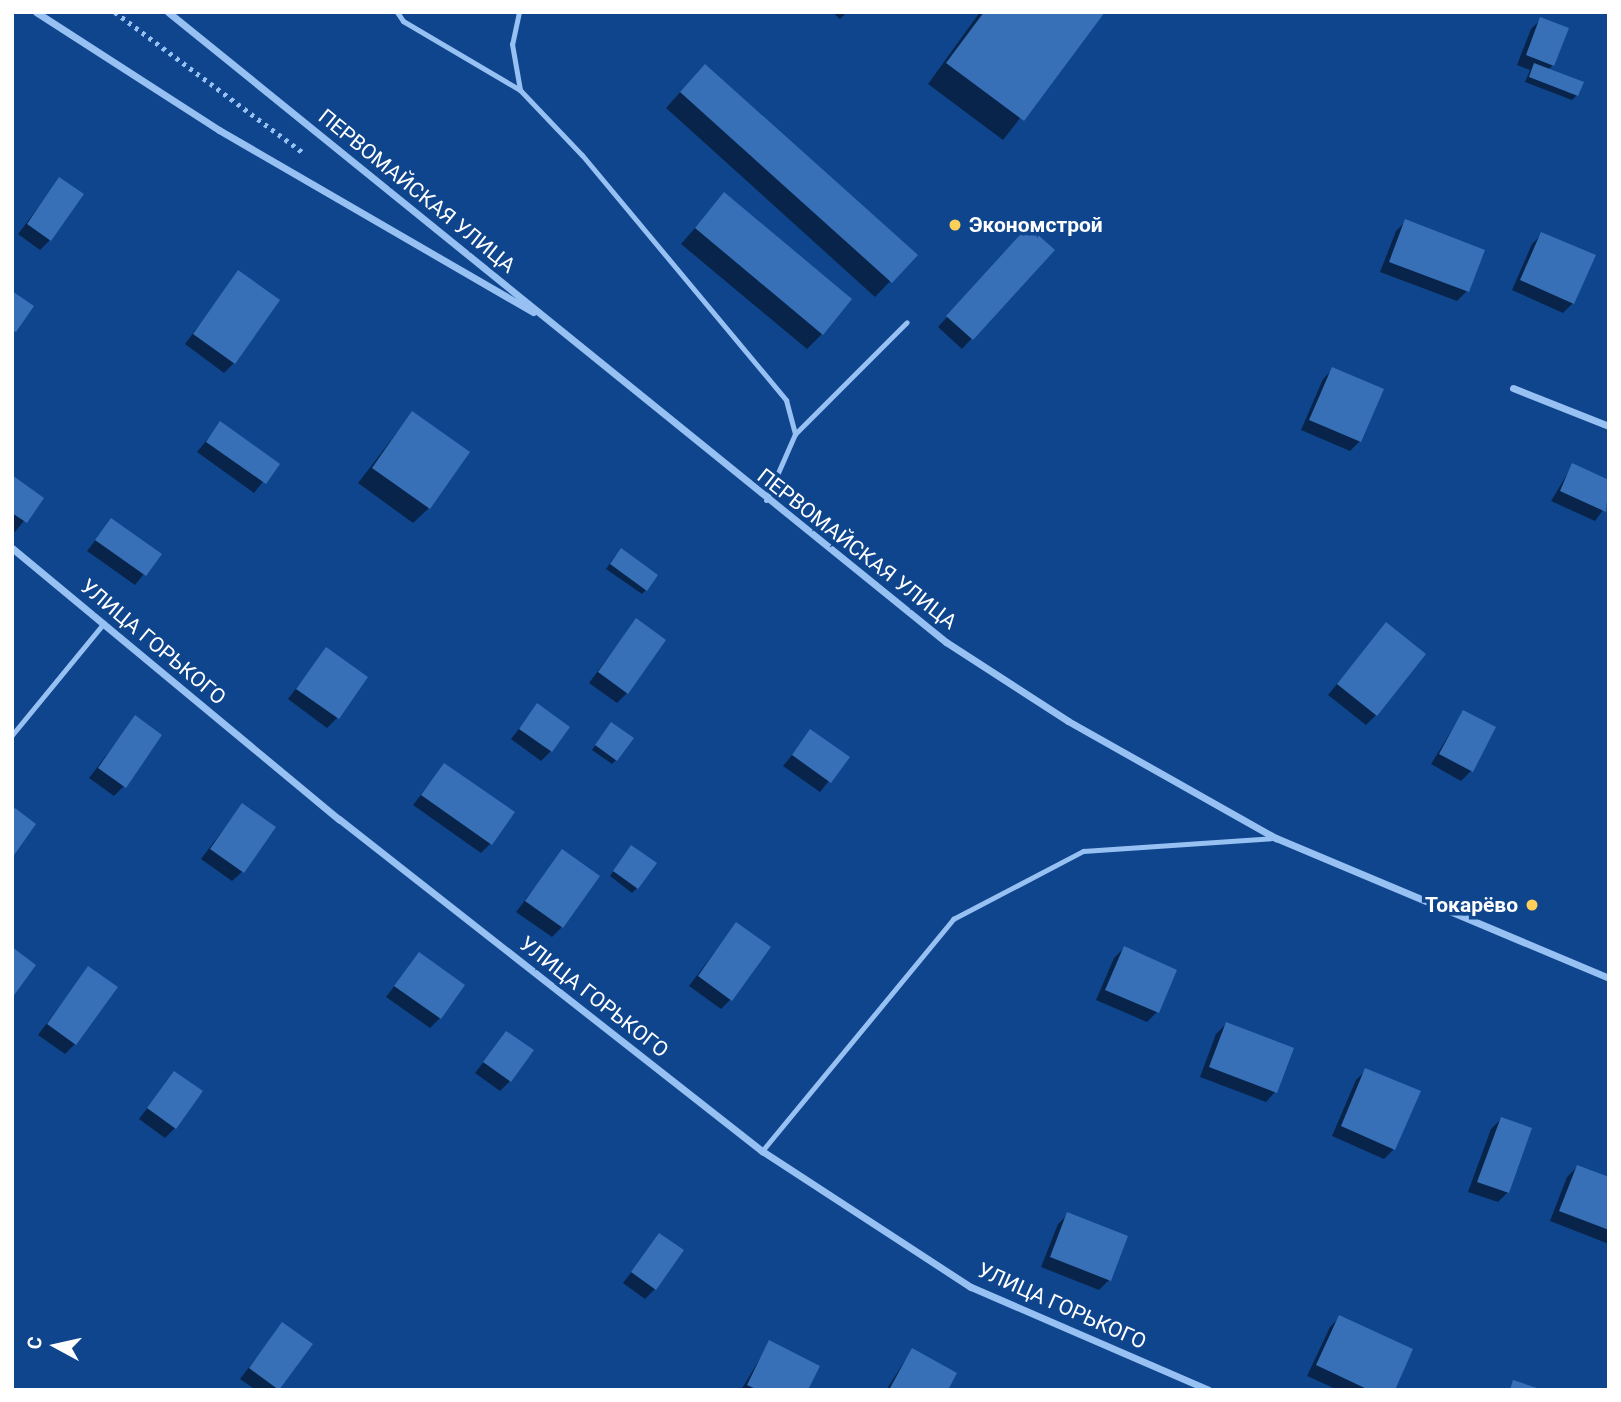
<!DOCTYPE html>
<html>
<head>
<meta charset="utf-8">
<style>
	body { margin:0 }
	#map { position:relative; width:1621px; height:1402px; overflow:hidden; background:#0f458d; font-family:Roboto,sans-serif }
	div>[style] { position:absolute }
	.shadow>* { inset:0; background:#0007 }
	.building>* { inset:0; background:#3770b7 }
	.path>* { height:4.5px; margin-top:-2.25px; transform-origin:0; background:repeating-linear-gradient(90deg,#97c0f3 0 3.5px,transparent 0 8.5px) }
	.lane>* { height:5px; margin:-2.5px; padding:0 2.5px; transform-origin:2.5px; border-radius:2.5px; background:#97c0f3 }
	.street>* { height:7px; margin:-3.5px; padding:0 3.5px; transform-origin:3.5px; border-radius:3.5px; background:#97c0f3 }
	.dots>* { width:19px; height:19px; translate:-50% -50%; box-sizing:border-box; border:4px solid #0f458d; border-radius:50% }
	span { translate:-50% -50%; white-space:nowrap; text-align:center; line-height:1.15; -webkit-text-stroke:7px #0f458d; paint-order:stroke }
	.street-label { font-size:21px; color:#fff }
	.poi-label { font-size:21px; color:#fff; font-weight:700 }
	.left { translate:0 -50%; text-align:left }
	.right { translate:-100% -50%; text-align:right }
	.frame { position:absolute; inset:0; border:14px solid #fff; pointer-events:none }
	.north { position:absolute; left:21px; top:1311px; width:70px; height:70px; -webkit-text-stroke:5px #0f458d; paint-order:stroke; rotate:278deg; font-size:19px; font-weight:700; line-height:28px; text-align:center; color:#fff }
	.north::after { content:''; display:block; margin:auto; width:24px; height:32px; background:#fff; clip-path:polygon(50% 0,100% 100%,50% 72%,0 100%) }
</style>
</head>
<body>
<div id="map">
	<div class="shadow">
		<i style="clip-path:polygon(832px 12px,847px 12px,840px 19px)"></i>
		<i style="clip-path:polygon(980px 12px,1103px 12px,1003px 140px,928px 84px)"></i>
		<i style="clip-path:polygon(1541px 19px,1553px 65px,1548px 70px,1577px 95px,1572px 100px,1525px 82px,1530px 70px,1517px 65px,1531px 29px)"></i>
		<i style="clip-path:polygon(690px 81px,915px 255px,875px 297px,666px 108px)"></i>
		<i style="clip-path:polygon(60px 179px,50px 240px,40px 250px,18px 234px)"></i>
		<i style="clip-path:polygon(724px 195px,822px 334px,807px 349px,681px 244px)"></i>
		<i style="clip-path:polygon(1406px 221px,1467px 291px,1457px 301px,1380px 272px,1396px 231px)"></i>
		<i style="clip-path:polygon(1542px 234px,1573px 303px,1563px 313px,1512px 290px,1532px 244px)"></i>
		<i style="clip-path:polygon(1019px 238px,1053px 250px,962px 349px,938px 327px)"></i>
		<i style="clip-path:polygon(238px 273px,234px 363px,224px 373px,185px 344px)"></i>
		<i style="clip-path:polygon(1333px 369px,1360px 441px,1350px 451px,1301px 430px,1323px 379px)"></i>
		<i style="clip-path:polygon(412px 413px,429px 508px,413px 523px,358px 483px)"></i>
		<i style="clip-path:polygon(220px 424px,277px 464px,254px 493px,197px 452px)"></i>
		<i style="clip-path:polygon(1572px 466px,1609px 482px,1609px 502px,1595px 521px,1551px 501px)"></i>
		<i style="clip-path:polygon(12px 477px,42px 498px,15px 532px,12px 530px)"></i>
		<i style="clip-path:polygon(111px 520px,159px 555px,135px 585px,87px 551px)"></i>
		<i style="clip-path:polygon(616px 555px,646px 590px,642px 594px,606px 569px)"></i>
		<i style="clip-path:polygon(636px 620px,627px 693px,617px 703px,589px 683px)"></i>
		<i style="clip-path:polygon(1386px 624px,1376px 715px,1366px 725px,1328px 695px)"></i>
		<i style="clip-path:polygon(326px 649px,337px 718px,327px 728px,288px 699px)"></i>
		<i style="clip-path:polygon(537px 706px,551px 751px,541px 761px,511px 739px)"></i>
		<i style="clip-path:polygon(1463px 712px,1471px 771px,1461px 781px,1431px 764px)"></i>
		<i style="clip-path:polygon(135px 718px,124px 786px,114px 796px,89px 778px)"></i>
		<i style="clip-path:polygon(607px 729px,616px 760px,612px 764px,592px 750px)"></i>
		<i style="clip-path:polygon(811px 732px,847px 758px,820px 792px,783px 766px)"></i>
		<i style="clip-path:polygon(444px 765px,491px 843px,481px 853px,413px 805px)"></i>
		<i style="clip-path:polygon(242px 805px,242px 872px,232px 881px,201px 859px)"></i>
		<i style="clip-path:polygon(562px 852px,562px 927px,552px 937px,516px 912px)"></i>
		<i style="clip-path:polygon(627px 852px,637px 888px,632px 893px,610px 876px)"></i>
		<i style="clip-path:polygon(736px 924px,731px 999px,721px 1009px,689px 986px)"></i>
		<i style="clip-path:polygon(1124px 948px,1175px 971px,1157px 1012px,1147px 1022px,1096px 1000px,1114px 958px)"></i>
		<i style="clip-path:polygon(419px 954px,440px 1018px,430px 1028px,386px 997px)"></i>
		<i style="clip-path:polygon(88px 968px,75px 1044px,65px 1054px,38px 1035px)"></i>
		<i style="clip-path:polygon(1226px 1024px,1292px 1049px,1275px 1092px,1266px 1102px,1200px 1077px,1216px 1034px)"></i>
		<i style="clip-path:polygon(506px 1033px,510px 1081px,500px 1091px,475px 1073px)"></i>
		<i style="clip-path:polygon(1366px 1070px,1394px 1149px,1384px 1159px,1332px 1136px,1356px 1080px)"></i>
		<i style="clip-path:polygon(174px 1073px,175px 1128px,165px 1138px,139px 1119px)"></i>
		<i style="clip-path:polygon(1501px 1119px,1508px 1192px,1498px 1202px,1468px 1192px,1491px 1129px)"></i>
		<i style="clip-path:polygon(1577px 1167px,1609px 1179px,1609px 1244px,1550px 1221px,1567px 1177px)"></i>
		<i style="clip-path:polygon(1068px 1214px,1109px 1280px,1099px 1290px,1041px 1267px,1058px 1224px)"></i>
		<i style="clip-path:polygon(660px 1235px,655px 1289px,645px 1299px,623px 1283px)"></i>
		<i style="clip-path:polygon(1340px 1317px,1393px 1390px,1338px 1390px,1307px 1376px,1330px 1327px)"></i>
		<i style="clip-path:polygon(282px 1324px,311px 1344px,278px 1390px,256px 1390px,240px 1379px)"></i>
		<i style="clip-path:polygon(770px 1342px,806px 1390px,741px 1390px)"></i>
		<i style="clip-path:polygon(912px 1350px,946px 1390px,886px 1390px)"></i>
	</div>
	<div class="building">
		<i style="clip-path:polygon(984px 12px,1105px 12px,1024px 121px,946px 63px)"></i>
		<i style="clip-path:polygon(1540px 17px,1569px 28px,1554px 66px,1526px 55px)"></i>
		<i style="clip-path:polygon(1534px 63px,1584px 82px,1578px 96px,1529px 77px)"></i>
		<i style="clip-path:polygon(705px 64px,918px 255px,892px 283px,680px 92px)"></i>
		<i style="clip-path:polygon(59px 177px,84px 194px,51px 241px,27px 224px)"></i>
		<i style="clip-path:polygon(724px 192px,852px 299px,823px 335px,695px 228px)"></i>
		<i style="clip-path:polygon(1405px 219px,1485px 250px,1469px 292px,1389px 262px)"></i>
		<i style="clip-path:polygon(1028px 226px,1055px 250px,973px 340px,946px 316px)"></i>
		<i style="clip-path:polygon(1541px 232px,1596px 255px,1574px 304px,1520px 280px)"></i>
		<i style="clip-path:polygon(238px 270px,280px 300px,235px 364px,193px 334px)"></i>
		<i style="clip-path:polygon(12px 291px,34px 306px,16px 332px,12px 330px)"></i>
		<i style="clip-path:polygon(1332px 367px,1384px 389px,1361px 442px,1309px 420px)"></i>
		<i style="clip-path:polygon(412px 411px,470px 452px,430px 509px,372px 468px)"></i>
		<i style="clip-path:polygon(220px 421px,280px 464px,266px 484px,206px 442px)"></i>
		<i style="clip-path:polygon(1572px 463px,1609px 480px,1606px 512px,1560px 491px)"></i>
		<i style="clip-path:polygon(12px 475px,44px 498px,27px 523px,12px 513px)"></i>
		<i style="clip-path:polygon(111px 518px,162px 554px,146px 576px,95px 540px)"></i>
		<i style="clip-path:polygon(621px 548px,658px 575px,647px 591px,610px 564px)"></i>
		<i style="clip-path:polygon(636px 618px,666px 640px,628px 694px,598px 672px)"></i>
		<i style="clip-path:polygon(1386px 622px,1426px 654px,1377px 716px,1337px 684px)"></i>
		<i style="clip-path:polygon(326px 647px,368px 677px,339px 719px,296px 689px)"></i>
		<i style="clip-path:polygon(537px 703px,570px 727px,552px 752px,519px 729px)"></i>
		<i style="clip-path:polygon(1463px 710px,1496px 727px,1473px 772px,1439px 754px)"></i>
		<i style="clip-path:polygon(135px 715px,162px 735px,126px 788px,98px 768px)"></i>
		<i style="clip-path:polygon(611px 722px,634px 738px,617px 761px,595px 745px)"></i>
		<i style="clip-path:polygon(810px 729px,850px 757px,831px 783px,792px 755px)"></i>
		<i style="clip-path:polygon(444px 763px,515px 812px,492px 845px,421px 795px)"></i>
		<i style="clip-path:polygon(242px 803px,276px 827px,244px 873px,210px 849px)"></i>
		<i style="clip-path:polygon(15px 808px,36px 824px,12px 858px,12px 812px)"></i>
		<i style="clip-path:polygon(631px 845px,657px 863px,638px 889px,613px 871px)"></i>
		<i style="clip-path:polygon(562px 849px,600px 876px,563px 928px,525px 901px)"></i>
		<i style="clip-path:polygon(736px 922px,771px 947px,732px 1001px,698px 976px)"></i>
		<i style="clip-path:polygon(1124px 946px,1177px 970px,1159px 1013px,1105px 990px)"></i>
		<i style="clip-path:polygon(12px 947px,36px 965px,12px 998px)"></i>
		<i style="clip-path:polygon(419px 952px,465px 985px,441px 1019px,394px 986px)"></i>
		<i style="clip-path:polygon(88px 966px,118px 987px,76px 1045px,47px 1024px)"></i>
		<i style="clip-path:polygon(1226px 1022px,1294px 1048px,1277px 1093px,1209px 1067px)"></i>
		<i style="clip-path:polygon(506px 1031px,534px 1050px,511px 1082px,483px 1062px)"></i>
		<i style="clip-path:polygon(1365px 1068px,1421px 1091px,1395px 1150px,1341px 1126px)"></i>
		<i style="clip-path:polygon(174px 1071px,203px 1091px,176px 1129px,147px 1108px)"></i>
		<i style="clip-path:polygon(1501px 1117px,1532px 1128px,1509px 1193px,1477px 1182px)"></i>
		<i style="clip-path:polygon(1577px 1165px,1609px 1177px,1609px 1230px,1559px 1211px)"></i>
		<i style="clip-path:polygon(1067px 1212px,1128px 1236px,1111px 1281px,1050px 1257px)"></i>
		<i style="clip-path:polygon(659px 1233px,684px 1250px,656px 1290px,631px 1272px)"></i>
		<i style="clip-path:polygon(1339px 1315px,1413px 1349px,1395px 1390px,1369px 1390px,1316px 1365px)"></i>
		<i style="clip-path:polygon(282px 1322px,313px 1344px,279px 1390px,249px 1368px)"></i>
		<i style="clip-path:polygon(769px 1340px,820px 1366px,808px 1390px,758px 1390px,747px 1385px)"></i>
		<i style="clip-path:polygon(912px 1348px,957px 1373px,948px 1390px,889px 1390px)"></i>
		<i style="clip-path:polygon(1513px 1380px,1540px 1389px,1540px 1390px,1510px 1390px)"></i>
	</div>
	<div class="path">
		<i style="left:115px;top:12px;width:234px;rotate:36.8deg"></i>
	</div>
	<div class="lane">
		<i style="left:397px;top:12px;width:11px;rotate:56deg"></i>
		<i style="left:403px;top:21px;width:136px;rotate:30.5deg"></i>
		<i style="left:519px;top:12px;width:33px;rotate:102deg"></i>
		<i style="left:512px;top:44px;width:47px;rotate:80.1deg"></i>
		<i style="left:520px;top:90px;width:90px;rotate:46.4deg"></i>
		<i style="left:582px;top:155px;width:319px;rotate:50.2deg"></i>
		<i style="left:786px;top:400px;width:35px;rotate:75deg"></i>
		<i style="left:795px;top:434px;width:72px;rotate:113.7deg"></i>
		<i style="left:795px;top:434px;width:158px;rotate:-45deg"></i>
		<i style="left:12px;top:735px;width:145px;rotate:-50.6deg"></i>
		<i style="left:762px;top:1151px;width:301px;rotate:-50.5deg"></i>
		<i style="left:953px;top:919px;width:147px;rotate:-27.6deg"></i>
		<i style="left:1083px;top:851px;width:193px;rotate:-3.9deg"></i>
	</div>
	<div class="street">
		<i style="left:36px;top:12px;width:218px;rotate:32.8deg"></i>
		<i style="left:219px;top:130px;width:363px;rotate:30.1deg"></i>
		<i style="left:168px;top:12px;width:1001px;rotate:39deg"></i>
		<i style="left:946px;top:642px;width:145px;rotate:32.9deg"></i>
		<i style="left:1068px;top:721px;width:239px;rotate:29.4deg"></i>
		<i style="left:1276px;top:838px;width:361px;rotate:22.8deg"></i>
		<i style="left:1513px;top:388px;width:103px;rotate:21.6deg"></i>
		<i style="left:12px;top:548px;width:425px;rotate:39.7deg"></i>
		<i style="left:339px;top:819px;width:538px;rotate:38.13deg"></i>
		<i style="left:762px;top:1151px;width:249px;rotate:33.1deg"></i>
		<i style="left:971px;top:1287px;width:259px;rotate:23.4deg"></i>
	</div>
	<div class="dots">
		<i style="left:955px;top:225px;background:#ffd059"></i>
		<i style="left:1532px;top:905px;background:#ffd059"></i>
	</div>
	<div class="street-label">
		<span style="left:417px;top:191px;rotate:39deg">ПЕРВОМАЙСКАЯ УЛИЦА</span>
		<span style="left:857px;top:549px;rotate:38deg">ПЕРВОМАЙСКАЯ УЛИЦА</span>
		<span style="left:153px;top:642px;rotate:40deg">УЛИЦА ГОРЬКОГО</span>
		<span style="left:594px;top:997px;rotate:38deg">УЛИЦА ГОРЬКОГО</span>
		<span style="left:1062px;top:1306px;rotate:24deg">УЛИЦА ГОРЬКОГО</span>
	</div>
	<div class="poi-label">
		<span class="left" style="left:969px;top:225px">Экономстрой</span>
		<span class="right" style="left:1518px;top:905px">Токарёво</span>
	</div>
	<div class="frame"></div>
	<div class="north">С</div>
</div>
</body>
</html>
